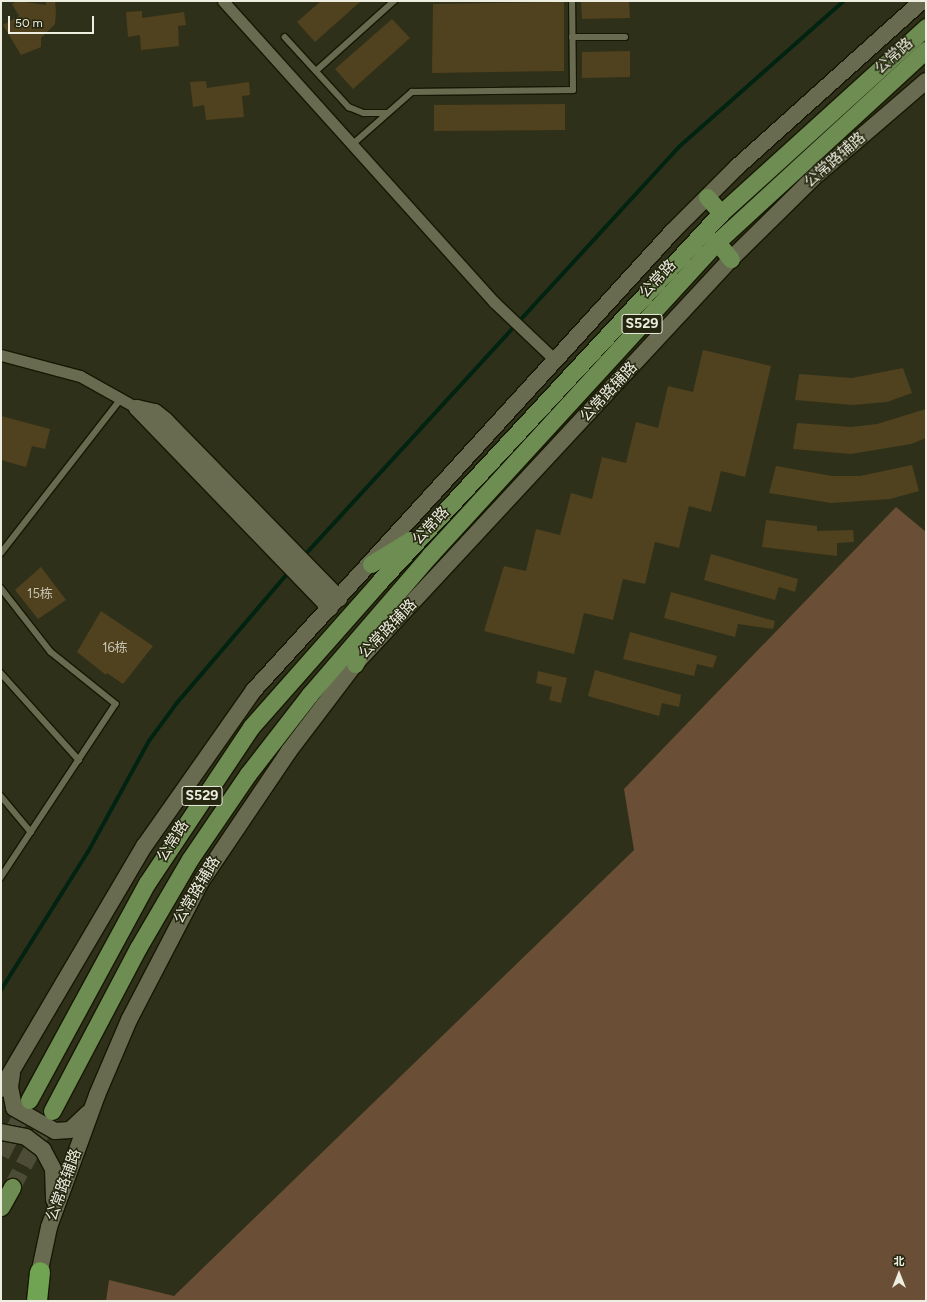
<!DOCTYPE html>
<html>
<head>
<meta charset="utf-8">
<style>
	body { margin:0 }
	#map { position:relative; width:927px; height:1302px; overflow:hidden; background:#2f3019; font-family:Figtree,"Noto Sans SC",sans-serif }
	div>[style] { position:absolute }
	.forest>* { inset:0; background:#6b4e36 }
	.stream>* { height:3.5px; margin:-1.75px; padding:0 1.75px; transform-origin:1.75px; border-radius:1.75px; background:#002312 }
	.building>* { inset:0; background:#50411f }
	.primary-tunnel>* { height:17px; margin-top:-8.5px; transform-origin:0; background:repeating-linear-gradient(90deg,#4c4c37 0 17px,transparent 0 25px) }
	.roads { filter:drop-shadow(1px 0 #171803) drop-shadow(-1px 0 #171803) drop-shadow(0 1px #171803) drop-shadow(0 -1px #171803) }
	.lane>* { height:5.5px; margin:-2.75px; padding:0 2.75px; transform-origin:2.75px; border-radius:2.75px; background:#696b51 }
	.street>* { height:11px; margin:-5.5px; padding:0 5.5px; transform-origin:5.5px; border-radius:5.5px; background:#696b51 }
	.secondary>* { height:16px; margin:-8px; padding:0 8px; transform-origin:8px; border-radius:8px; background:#696b51 }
	.primary>* { height:17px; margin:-8.5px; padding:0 8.5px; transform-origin:8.5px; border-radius:8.5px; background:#6d8d52 }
	.highway>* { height:20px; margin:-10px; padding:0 10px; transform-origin:10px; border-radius:10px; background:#70a352 }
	span { translate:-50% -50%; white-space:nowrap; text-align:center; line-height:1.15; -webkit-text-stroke:3px #25260f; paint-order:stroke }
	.number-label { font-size:13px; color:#c6c3b0 }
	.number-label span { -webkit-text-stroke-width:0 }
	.shield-label span { padding:1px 3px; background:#25260f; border:1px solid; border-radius:3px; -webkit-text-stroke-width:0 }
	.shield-label { font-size:14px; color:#edeee0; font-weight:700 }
	.street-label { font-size:15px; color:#edeee0 }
	.frame { position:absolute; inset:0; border:2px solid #edeee0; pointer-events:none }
	.north { position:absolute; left:879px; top:1254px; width:40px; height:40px; -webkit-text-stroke:3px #25260f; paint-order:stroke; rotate:0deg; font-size:11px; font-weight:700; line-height:16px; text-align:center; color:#edeee0 }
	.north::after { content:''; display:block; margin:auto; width:14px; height:18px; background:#edeee0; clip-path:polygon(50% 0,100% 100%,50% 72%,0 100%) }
	.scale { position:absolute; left:8px; top:16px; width:86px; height:18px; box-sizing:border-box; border:2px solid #edeee0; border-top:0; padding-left:5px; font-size:12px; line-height:14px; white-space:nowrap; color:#edeee0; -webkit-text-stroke:3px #25260f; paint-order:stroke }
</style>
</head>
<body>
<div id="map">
	<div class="forest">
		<i style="clip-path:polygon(896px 507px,926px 532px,926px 1301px,106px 1301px,109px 1280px,174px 1296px,634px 850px,624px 789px)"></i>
	</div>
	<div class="stream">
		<i style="left:304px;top:556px;width:556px;rotate:-47.48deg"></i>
		<i style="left:680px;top:146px;width:219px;rotate:-41.5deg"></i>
		<i style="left:1px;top:990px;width:163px;rotate:-57.8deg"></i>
		<i style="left:88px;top:852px;width:127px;rotate:-61.2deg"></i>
		<i style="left:149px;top:741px;width:47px;rotate:-53.6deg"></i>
		<i style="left:177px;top:703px;width:172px;rotate:-49.5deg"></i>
	</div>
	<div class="building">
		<i style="clip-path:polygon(17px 1px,46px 5px,46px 1px,55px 1px,56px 11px,55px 24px,41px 38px,41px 47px,21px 55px,3px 25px,19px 16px,12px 4px)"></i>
		<i style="clip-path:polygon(321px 1px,361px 1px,315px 42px,297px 22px)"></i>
		<i style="clip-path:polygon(581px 1px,629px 1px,630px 18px,582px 19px)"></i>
		<i style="clip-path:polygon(564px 2px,564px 71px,432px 73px,433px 4px)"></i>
		<i style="clip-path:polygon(142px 11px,142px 18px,184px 12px,186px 25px,178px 26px,179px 46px,141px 50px,140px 35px,128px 37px,126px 12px)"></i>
		<i style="clip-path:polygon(392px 19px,410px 38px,353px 89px,335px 69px)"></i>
		<i style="clip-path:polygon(630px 51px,630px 77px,582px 78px,582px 52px)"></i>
		<i style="clip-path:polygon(206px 81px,207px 88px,249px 82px,250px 95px,242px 96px,244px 117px,206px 120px,204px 105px,193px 107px,190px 82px)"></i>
		<i style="clip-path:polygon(565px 104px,565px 130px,434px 131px,434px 105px)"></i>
		<i style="clip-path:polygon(703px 350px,771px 366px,745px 477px,721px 471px,711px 512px,689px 506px,679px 548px,655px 542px,645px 584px,623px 579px,613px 620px,584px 613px,574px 654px,484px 631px,504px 566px,526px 571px,536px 529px,560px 535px,571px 493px,592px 499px,602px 457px,626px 463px,636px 422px,658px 428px,668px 386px,693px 392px)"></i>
		<i style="clip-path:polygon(903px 368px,912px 393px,887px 402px,853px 405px,795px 400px,799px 374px,852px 378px)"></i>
		<i style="clip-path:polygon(926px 409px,926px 438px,911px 444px,851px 454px,793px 449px,797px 423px,851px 427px,877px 424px)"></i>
		<i style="clip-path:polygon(1px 416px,50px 429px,45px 449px,32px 446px,26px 467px,1px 460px)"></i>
		<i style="clip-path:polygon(912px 465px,919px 491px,890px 499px,831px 503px,769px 493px,776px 466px,832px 476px,860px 476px)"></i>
		<i style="clip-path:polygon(766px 520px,817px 526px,817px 531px,853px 530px,854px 542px,837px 543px,837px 556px,762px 547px)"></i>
		<i style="clip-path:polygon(711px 554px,798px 579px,795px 592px,779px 587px,775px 600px,704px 580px)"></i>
		<i style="clip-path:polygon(41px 567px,66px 600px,38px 619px,15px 590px)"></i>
		<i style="clip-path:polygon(671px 592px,775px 621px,773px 629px,738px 624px,735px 637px,664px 618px)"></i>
		<i style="clip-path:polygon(101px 611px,153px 646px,123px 684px,107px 673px,106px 675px,77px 652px)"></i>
		<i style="clip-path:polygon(630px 632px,717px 656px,713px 668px,697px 664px,694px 676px,623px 659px)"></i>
		<i style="clip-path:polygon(595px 670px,681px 695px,679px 707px,662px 703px,659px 716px,588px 696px)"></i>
		<i style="clip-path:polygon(538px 671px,567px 678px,561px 703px,549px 700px,552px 687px,536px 683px)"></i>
	</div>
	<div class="primary-tunnel">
		<i style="left:1px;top:1155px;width:62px;rotate:-63deg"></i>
		<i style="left:12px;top:1187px;width:85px;rotate:-61.9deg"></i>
	</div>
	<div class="roads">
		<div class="lane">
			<i style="left:285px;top:37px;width:95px;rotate:47.6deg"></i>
			<i style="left:349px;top:107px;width:16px;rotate:22deg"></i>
			<i style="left:364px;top:113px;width:23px"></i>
			<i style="left:572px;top:37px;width:53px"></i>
			<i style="left:316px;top:71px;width:105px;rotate:-41.9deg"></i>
			<i style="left:354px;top:143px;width:77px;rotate:-41.3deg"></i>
			<i style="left:412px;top:92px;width:161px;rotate:-0.7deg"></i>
			<i style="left:573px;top:90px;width:89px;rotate:-90.6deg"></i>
			<i style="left:1px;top:553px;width:195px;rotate:-52.1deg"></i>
			<i style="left:1px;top:588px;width:81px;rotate:52deg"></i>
			<i style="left:51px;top:652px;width:83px;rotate:38.7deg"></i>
			<i style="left:116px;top:704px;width:209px;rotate:123.5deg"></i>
			<i style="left:1px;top:673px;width:117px;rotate:48.1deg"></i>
			<i style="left:1px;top:796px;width:47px;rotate:50.2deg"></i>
		</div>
		<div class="street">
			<i style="left:223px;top:1px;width:405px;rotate:48deg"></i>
			<i style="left:494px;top:302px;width:83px;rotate:43.5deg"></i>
			<i style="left:1px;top:355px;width:82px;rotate:14.9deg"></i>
			<i style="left:80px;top:376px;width:65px;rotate:29.3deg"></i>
		</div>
		<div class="secondary">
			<i style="left:137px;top:408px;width:18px;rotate:13deg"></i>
			<i style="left:155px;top:412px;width:14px;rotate:39deg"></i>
			<i style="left:166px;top:421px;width:248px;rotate:45.7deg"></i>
			<i style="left:137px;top:408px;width:278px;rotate:46deg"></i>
			<i style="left:12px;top:1074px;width:13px;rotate:99deg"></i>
			<i style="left:10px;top:1087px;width:21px;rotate:79deg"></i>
			<i style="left:14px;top:1108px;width:47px;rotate:29.3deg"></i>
			<i style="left:55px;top:1131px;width:15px;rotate:-4deg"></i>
			<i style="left:70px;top:1130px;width:25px;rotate:-43deg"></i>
			<i style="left:1px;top:1089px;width:283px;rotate:-59.5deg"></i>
			<i style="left:145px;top:845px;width:189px;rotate:-54.9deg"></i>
			<i style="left:254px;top:690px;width:621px;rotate:-47.61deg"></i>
			<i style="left:673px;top:231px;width:91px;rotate:-45deg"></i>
			<i style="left:737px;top:167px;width:249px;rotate:-41.9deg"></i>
			<i style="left:1px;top:1132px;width:25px;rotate:11deg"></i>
			<i style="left:26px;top:1137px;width:21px;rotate:37deg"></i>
			<i style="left:43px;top:1150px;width:21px;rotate:62deg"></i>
			<i style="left:53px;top:1169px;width:31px;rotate:88deg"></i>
			<i style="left:37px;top:1284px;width:58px;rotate:-78.1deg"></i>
			<i style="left:49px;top:1227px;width:140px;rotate:-70deg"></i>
			<i style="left:97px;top:1095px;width:82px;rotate:-66.9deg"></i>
			<i style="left:129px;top:1020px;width:158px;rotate:-62.5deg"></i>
			<i style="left:202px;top:880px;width:156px;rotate:-56deg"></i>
			<i style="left:289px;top:751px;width:109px;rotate:-52.8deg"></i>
			<i style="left:355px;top:664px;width:553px;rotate:-47.13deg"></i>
			<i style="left:731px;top:259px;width:114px;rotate:-44.6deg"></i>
			<i style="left:812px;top:179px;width:150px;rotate:-40.7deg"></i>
		</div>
		<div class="primary">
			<i style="left:707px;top:197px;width:21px;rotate:49deg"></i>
			<i style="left:717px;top:242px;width:22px;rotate:51deg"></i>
			<i style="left:371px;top:564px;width:46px;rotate:-31.6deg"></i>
			<i style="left:355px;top:664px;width:32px;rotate:-66deg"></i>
			<i style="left:29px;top:1100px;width:247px;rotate:-61.5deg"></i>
			<i style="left:147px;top:883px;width:187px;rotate:-56.3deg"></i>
			<i style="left:251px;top:727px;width:195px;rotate:-48.5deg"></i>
			<i style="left:380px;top:581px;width:502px;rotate:-47.18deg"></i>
			<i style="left:721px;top:213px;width:277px;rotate:-42.2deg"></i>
			<i style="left:52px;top:1111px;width:184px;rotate:-62.2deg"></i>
			<i style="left:138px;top:948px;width:103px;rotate:-59.7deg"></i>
			<i style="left:190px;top:859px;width:103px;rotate:-55.7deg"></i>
			<i style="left:248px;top:774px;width:101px;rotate:-52.2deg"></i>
			<i style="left:310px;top:694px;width:184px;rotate:-49.2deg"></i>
			<i style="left:430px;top:555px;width:425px;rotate:-47.5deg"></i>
			<i style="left:717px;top:242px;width:284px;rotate:-42.6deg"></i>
			<i style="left:1px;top:1207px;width:23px;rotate:-61deg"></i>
		</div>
		<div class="highway">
			<i style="left:37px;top:1301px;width:29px;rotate:-84deg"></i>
		</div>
	</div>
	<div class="number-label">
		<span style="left:40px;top:594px">15栋</span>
		<span style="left:115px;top:648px">16栋</span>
	</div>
	<div class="shield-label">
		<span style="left:642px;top:324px">S529</span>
		<span style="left:202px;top:796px">S529</span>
	</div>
	<div class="street-label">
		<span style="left:894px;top:56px;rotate:-42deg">公常路</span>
		<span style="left:835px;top:160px;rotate:-41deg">公常路辅路</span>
		<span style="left:658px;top:279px;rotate:-47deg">公常路</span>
		<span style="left:609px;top:392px;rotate:-47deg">公常路辅路</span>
		<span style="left:431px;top:526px;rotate:-47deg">公常路</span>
		<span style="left:388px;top:629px;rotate:-46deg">公常路辅路</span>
		<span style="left:173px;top:841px;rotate:-58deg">公常路</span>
		<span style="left:197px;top:890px;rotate:-59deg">公常路辅路</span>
		<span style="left:64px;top:1185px;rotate:-70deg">公常路辅路</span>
	</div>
	<div class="frame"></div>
	<div class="north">北</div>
	<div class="scale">50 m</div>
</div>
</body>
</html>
